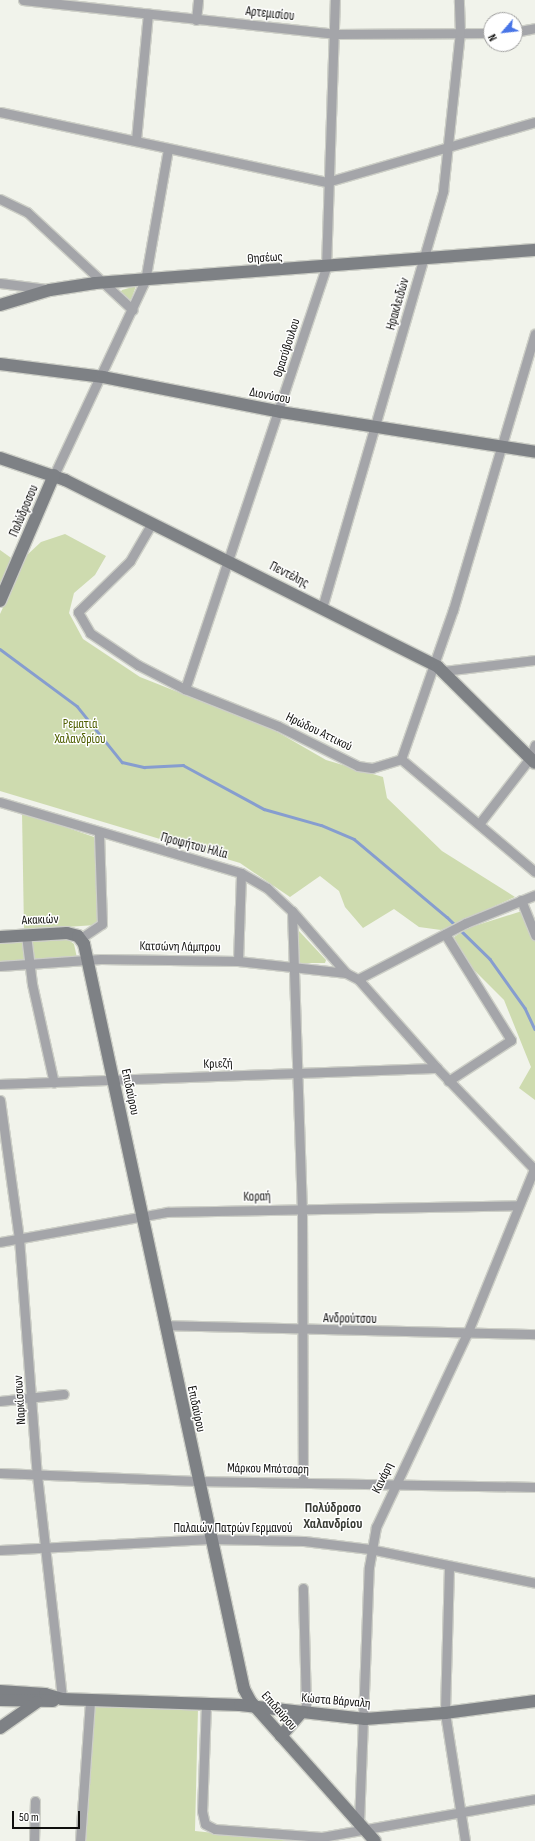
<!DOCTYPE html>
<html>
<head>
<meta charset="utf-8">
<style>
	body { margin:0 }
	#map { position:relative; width:535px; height:1841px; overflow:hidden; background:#f1f3eb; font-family:"Sofia Sans Condensed",sans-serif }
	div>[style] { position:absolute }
	.green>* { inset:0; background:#cedbaf }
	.stream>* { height:2.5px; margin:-1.25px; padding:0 1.25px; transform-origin:1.25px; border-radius:1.25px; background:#869dcf }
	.roads { filter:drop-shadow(1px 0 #cdcfc7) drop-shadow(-1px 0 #cdcfc7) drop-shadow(0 1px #cdcfc7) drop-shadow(0 -1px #cdcfc7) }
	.street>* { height:9px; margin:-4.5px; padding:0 4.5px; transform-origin:4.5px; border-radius:4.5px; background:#a4a5a9 }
	.secondary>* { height:12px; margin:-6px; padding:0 6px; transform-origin:6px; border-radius:6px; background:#7e8185 }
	span { translate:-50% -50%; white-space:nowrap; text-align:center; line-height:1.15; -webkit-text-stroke:3px #fff; paint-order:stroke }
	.street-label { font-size:13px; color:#0f0f0d }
	.park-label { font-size:13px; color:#4f5f01 }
	.neighbourhood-label { font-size:14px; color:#373933; font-weight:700 }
	.north { position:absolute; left:483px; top:12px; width:40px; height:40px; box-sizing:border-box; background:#fff; border:1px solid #9f9f9e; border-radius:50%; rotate:242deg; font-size:11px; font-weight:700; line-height:16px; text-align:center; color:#0f0f0d }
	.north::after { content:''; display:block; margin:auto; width:14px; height:18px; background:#4875e7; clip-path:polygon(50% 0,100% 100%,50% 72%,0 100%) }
	.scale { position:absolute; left:12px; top:1811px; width:68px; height:18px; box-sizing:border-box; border:2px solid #0f0f0d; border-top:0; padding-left:5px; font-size:12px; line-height:14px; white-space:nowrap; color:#0f0f0d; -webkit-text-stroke:3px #fff; paint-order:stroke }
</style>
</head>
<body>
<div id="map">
	<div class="green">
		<i style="clip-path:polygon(136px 286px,131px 300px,120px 293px,122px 290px)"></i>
		<i style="clip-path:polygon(65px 534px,106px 556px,95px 575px,74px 593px,69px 613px,83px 639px,140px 677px,274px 730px,326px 760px,383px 777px,387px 798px,442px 851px,515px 897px,441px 930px,419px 927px,394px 909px,363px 928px,345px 907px,339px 891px,320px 876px,290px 897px,240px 863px,0 791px,0 614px,27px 555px,41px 542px)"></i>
		<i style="clip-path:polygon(0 550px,14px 560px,0 590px)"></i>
		<i style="clip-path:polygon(22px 812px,94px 837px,99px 922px,95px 925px,24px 930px)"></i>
		<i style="clip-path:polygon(522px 911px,535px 934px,535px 1100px,519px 1088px,531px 1067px,504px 1000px,467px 963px,454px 937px,468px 928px)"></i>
		<i style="clip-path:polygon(298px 930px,326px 960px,325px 963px,300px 963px)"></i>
		<i style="clip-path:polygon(24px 937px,26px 961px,0 961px,0 939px)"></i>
		<i style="clip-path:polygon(29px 938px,66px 938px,74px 944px,77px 958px,31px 960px)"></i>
		<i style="clip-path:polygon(95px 1705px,198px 1708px,195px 1831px,291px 1841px,86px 1841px)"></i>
	</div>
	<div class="stream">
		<i style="left:0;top:649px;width:96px;rotate:36.5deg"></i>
		<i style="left:77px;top:706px;width:72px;rotate:51.2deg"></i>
		<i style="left:122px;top:762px;width:23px;rotate:13deg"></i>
		<i style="left:144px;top:767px;width:39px;rotate:-3deg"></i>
		<i style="left:183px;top:765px;width:92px;rotate:28.5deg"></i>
		<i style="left:264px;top:809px;width:59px;rotate:15.7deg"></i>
		<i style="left:321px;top:825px;width:36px;rotate:23deg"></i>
		<i style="left:354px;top:839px;width:121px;rotate:40deg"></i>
		<i style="left:447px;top:917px;width:60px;rotate:44.3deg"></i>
		<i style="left:490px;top:959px;width:60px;rotate:54.5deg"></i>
		<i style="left:525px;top:1008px;width:23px;rotate:65deg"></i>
	</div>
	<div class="roads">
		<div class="street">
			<i style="left:23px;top:0;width:313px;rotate:6.2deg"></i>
			<i style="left:334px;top:34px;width:157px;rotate:-0.4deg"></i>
			<i style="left:196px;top:20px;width:20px;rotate:-84deg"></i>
			<i style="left:515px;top:32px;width:20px;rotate:-11deg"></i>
			<i style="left:0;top:112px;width:334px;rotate:12.1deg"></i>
			<i style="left:327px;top:182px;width:216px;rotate:-16.1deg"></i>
			<i style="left:136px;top:140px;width:127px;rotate:-84.6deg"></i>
			<i style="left:0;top:199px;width:30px;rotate:26deg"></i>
			<i style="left:27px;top:212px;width:144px;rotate:42.8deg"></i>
			<i style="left:0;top:283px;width:47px;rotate:7.3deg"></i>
			<i style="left:54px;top:475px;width:214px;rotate:-64.9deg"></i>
			<i style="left:145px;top:281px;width:134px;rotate:-80.1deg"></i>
			<i style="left:152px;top:523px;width:44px;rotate:120.1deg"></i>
			<i style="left:130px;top:561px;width:73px;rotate:135.6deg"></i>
			<i style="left:78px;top:612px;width:24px;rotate:60deg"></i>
			<i style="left:90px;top:633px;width:58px;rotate:33.7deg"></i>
			<i style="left:138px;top:665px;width:53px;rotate:27.1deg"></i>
			<i style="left:185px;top:689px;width:100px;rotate:21.7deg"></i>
			<i style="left:278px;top:726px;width:89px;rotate:26.6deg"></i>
			<i style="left:358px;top:766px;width:14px;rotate:8deg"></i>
			<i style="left:372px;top:768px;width:30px;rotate:-17deg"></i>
			<i style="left:322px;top:608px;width:434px;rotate:-73.8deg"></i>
			<i style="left:443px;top:191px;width:159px;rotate:-83.9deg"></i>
			<i style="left:460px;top:33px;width:33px;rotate:-92deg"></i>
			<i style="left:444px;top:671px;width:92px;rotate:-6.9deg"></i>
			<i style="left:185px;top:689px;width:444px;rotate:-71.5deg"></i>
			<i style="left:326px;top:268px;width:268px;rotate:-88.1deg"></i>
			<i style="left:401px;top:759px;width:158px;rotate:-70.8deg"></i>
			<i style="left:453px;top:610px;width:288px;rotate:-73.5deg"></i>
			<i style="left:401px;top:759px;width:175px;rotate:40.1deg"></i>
			<i style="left:0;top:802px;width:251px;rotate:16.4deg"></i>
			<i style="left:241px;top:873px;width:30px;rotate:30deg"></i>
			<i style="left:267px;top:888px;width:34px;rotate:43deg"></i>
			<i style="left:292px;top:911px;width:82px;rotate:48.9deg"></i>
			<i style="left:479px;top:824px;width:83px;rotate:-52.3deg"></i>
			<i style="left:530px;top:758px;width:14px;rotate:-69deg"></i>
			<i style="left:521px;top:900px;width:38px;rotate:68deg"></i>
			<i style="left:292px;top:911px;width:298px;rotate:88.1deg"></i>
			<i style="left:302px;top:1209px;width:273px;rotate:89.8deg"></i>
			<i style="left:445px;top:934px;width:125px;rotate:58.1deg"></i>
			<i style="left:511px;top:1040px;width:75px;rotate:146.9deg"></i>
			<i style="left:26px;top:935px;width:49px;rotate:83deg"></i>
			<i style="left:32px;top:984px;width:101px;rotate:77.5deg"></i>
			<i style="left:81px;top:938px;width:25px;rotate:-34deg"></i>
			<i style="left:102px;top:924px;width:90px;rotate:-91.9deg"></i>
			<i style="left:238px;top:961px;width:88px;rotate:-88deg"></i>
			<i style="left:0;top:966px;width:101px;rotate:-4deg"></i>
			<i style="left:101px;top:959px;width:137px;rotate:0.8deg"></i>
			<i style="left:238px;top:961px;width:109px;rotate:6.3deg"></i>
			<i style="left:346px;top:973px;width:13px;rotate:27deg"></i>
			<i style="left:358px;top:979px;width:119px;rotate:48.4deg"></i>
			<i style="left:437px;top:1068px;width:141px;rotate:46.1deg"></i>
			<i style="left:358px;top:979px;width:122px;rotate:-27.4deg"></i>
			<i style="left:466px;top:923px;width:74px;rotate:-22.1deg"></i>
			<i style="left:0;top:1084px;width:437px;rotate:-2.1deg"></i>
			<i style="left:0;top:1100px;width:139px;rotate:82.2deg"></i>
			<i style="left:19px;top:1238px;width:238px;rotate:85.7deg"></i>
			<i style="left:37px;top:1475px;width:225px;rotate:83.6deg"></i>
			<i style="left:0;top:1242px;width:170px;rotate:-10.2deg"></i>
			<i style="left:167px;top:1212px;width:350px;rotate:-1.1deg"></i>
			<i style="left:164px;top:1325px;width:371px;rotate:1.4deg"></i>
			<i style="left:0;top:1401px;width:64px;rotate:-6.2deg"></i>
			<i style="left:0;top:1473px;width:197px;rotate:2.3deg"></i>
			<i style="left:197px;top:1481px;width:338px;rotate:1deg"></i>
			<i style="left:0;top:1550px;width:210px;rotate:-3deg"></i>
			<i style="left:210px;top:1539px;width:94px;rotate:1.2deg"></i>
			<i style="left:304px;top:1541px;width:66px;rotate:6.9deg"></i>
			<i style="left:370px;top:1549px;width:168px;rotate:11.6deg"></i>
			<i style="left:449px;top:1567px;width:146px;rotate:91.6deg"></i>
			<i style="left:445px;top:1713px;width:130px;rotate:81.1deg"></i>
			<i style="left:206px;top:1704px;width:107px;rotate:92.1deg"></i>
			<i style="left:202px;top:1811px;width:13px;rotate:77deg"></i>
			<i style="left:205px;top:1824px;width:11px;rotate:27deg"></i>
			<i style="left:215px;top:1829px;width:107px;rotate:4.3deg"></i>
			<i style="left:322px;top:1837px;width:216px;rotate:-10.1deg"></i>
			<i style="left:302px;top:1712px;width:7px;rotate:-56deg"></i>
			<i style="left:306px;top:1706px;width:118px;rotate:-91.5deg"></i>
			<i style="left:359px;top:1823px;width:256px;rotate:-87.8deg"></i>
			<i style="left:369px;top:1567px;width:41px;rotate:-80.1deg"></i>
			<i style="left:376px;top:1527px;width:213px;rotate:-64.8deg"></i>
			<i style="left:467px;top:1334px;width:178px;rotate:-67.9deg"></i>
			<i style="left:34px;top:1841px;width:40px;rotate:-88.6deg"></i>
			<i style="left:80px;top:1841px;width:141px;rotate:-85.9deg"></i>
		</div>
		<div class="secondary">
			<i style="left:0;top:305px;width:52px;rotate:-16.7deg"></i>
			<i style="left:50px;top:290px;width:46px;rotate:-8.8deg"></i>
			<i style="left:95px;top:283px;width:441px;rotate:-4.3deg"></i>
			<i style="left:0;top:364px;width:104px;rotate:7.2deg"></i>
			<i style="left:103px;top:377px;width:181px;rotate:11.1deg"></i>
			<i style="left:281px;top:412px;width:257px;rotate:8.9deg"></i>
			<i style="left:0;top:458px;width:69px;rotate:18.7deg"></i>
			<i style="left:65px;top:480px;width:417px;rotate:26.6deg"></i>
			<i style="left:438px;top:667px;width:136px;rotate:44.7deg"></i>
			<i style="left:0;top:601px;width:137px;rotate:-66.8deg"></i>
			<i style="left:0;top:937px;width:67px;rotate:-3.4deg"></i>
			<i style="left:67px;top:933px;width:11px;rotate:15deg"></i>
			<i style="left:78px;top:936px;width:10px;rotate:53deg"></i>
			<i style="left:84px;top:944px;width:762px;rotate:77.88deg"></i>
			<i style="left:244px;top:1689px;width:15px;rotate:62deg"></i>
			<i style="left:251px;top:1702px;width:186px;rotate:48.3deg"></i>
			<i style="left:0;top:1691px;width:45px;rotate:3.8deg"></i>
			<i style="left:45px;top:1694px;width:18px;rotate:16deg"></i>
			<i style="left:62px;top:1699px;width:178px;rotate:1.9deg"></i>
			<i style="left:240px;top:1705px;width:126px;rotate:6.4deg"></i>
			<i style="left:365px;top:1719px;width:80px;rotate:-4.3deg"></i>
			<i style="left:445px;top:1713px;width:91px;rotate:-7.6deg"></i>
			<i style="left:0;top:1700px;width:53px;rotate:1.1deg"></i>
			<i style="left:0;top:1728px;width:45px;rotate:-35.1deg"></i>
			<i style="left:281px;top:1736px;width:32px;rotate:-49deg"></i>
		</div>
	</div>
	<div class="street-label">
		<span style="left:270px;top:14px;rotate:6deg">Αρτεμισίου</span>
		<span style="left:265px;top:258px;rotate:-4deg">Θησέως</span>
		<span style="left:398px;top:304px;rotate:-74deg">Ηρακλειδών</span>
		<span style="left:287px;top:348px;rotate:-72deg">Θρασύβουλου</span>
		<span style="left:270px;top:396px;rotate:11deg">Διονύσου</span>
		<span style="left:24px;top:511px;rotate:-67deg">Πολύδροσου</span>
		<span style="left:289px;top:575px;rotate:27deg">Πεντέλης</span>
		<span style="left:319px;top:732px;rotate:26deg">Ηρώδου Αττικού</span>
		<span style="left:194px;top:846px;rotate:15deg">Προφήτου Ηλία</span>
		<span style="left:40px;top:920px;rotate:-2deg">Ακακιών</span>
		<span style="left:180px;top:947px;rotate:1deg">Κατσώνη Λάμπρου</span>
		<span style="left:218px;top:1064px;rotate:-2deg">Κριεζή</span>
		<span style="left:130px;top:1092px;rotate:78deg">Επιδαύρου</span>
		<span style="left:257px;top:1197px;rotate:-1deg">Κοραή</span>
		<span style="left:350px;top:1319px;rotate:1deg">Ανδρούτσου</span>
		<span style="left:20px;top:1400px;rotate:-94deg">Ναρκίσσων</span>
		<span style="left:196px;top:1409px;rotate:78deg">Επιδαύρου</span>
		<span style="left:268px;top:1469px;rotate:1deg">Μάρκου Μπότσαρη</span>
		<span style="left:383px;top:1478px;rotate:-64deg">Κανάρη</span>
		<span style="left:233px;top:1528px">Παλαιών Πατρών Γερμανού</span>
		<span style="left:336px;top:1701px;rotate:5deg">Κώστα Βάρναλη</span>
		<span style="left:279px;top:1711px;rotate:49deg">Επιδαύρου</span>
	</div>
	<div class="park-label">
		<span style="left:80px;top:732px">Ρεματιά<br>Χαλανδρίου</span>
	</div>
	<div class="neighbourhood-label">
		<span style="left:333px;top:1516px">Πολύδροσο<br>Χαλανδρίου</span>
	</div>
	<div class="north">N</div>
	<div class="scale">50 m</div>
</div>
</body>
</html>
